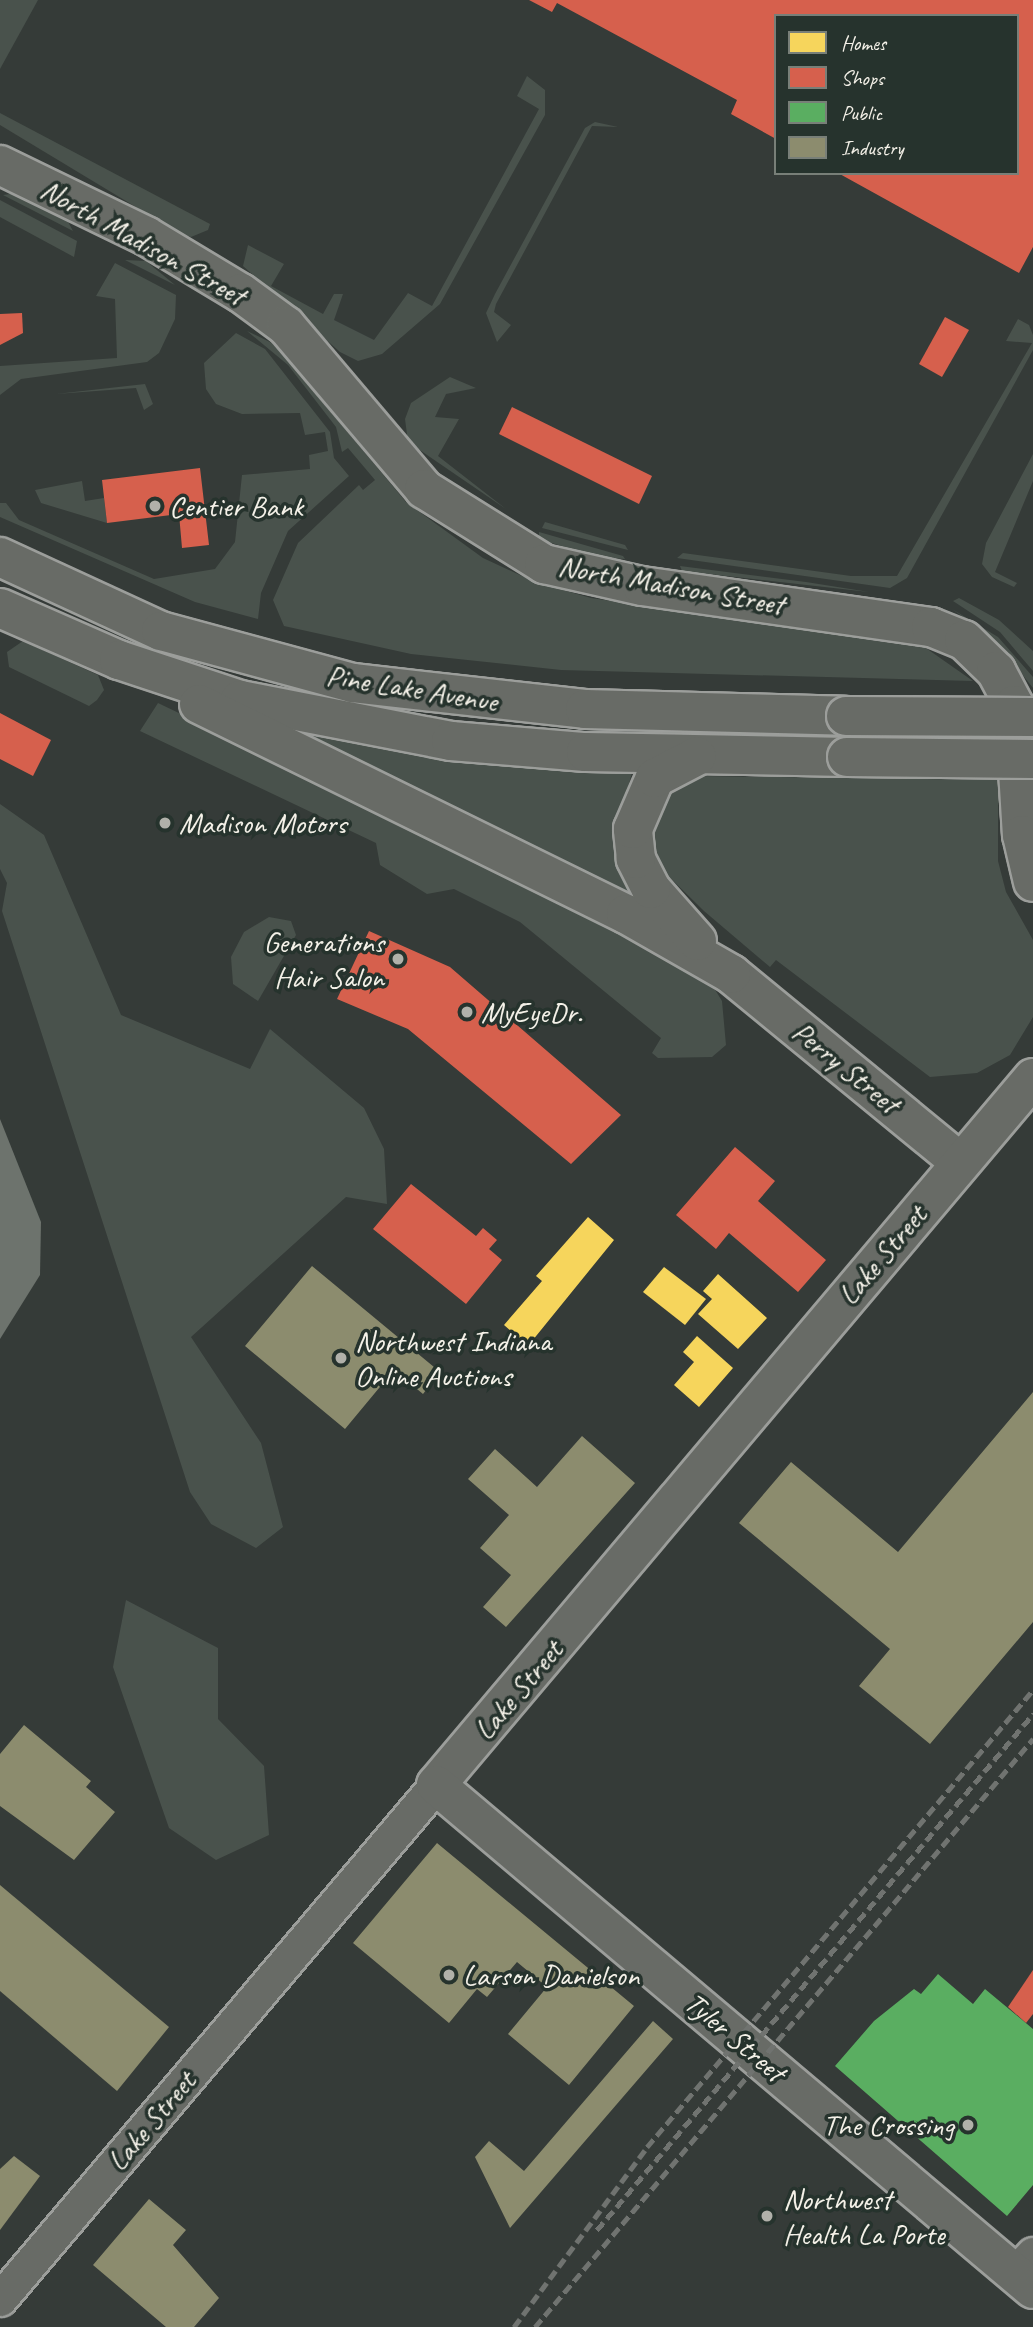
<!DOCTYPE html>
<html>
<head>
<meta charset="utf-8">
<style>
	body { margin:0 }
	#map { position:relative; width:1033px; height:2327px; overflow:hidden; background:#353b38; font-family:Caveat,sans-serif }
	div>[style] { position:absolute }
	.green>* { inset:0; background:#49524c }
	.water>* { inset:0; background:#6d736d }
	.homes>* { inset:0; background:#f6d55c }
	.shops>* { inset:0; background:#d6604d }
	.public>* { inset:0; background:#5aae61 }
	.industry>* { inset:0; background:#8c8c6e }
	.roads { filter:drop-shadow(2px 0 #9c9e9b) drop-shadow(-2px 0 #9c9e9b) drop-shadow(0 2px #9c9e9b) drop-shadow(0 -2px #9c9e9b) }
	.minor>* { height:33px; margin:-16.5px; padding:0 16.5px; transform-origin:16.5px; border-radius:16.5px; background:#686b66 }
	.tertiary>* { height:38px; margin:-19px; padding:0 19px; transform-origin:19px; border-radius:19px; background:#686b66 }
	.primary>* { height:38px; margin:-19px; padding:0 19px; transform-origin:19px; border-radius:19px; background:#686b66 }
	.rail>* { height:5px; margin-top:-2.5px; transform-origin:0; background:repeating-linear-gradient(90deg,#707370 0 10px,transparent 0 15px) }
	.bridges { filter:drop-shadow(2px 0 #9c9e9b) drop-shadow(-2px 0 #9c9e9b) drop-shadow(0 2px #9c9e9b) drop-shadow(0 -2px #9c9e9b) }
	.primary-bridge>* { height:38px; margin:-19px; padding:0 19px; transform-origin:19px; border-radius:19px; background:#686b66 }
	.dots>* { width:19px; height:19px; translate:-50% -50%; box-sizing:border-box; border:4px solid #26332d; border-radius:50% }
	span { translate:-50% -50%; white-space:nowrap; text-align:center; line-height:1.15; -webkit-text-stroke:7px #26332d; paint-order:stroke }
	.street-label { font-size:30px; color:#f4f1e8 }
	.poi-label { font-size:30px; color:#f4f1e8 }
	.left { translate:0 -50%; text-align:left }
	.right { translate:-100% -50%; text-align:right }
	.legend { position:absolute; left:774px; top:14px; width:245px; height:161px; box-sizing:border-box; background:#26332d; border:2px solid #787f78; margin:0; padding:9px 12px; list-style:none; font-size:21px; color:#f4f1e8 }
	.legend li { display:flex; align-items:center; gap:14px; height:35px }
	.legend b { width:35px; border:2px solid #787f78 }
</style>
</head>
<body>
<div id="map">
	<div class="green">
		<i style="clip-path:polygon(0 0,38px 0,0 69px)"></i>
		<i style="clip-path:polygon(527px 76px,545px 90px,545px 115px,440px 304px,382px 354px,358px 361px,340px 352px,243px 266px,248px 245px,284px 264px,271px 286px,323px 314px,334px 294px,343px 294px,334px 320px,374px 340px,408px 293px,432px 306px,539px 109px,517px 96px)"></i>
		<i style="clip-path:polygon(0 113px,210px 224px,208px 230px,191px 237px,179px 233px,0 125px)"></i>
		<i style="clip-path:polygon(595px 122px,618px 127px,592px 126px,496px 304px,494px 312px,511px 325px,497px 342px,486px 313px,495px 294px,585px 128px)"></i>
		<i style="clip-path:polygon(17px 193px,65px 216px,73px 231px,3px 195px)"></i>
		<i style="clip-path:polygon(0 200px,77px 241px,74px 257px,0 217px)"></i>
		<i style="clip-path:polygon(125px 260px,146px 261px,175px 285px)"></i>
		<i style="clip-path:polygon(115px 263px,176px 295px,175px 319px,159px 353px,147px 362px,21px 379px,0 395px,0 366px,117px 358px,115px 299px,96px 296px)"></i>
		<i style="clip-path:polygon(1018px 319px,1029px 325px,1033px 335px,1033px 350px,907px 578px,890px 588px,677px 558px,683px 553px,851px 576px,897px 576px,1032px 343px,1006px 341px)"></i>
		<i style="clip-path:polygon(247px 331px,274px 344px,406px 502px,483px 558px,535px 582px,591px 598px,923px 646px,973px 681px,561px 670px,411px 654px,284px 626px,273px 600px,298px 543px,359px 485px,363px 490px,375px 480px,348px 448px,342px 452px,336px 427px,288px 365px)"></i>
		<i style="clip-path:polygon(236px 333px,265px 349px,330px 432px,334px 458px,349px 476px,288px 531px,261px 593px,258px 619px,195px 602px,0 517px,0 503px,6px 503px,19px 520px,154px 579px,215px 569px,235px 542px,242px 475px,310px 469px,309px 455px,328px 451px,325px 432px,305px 435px,300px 413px,242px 414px,216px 404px,206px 389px,204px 363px)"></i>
		<i style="clip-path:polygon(450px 377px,476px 388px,446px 394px,435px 417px,459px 419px,438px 456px,506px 509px,408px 442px,405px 419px,411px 403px)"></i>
		<i style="clip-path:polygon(145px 384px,153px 404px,144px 410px,136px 388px,56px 394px)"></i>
		<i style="clip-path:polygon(1033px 454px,1033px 481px,995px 572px,1017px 583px,1014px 587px,992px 577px,982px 564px,986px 543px)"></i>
		<i style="clip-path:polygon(82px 481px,85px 501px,104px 498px,107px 523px,41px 503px,35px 490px)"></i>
		<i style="clip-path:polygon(545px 522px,625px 545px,628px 550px,542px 528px)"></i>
		<i style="clip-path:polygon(539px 532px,623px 556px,625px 559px,597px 557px,539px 539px)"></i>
		<i style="clip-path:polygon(680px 566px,806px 582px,869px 592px,682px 571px)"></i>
		<i style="clip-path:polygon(959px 598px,999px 620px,1033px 651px,1033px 671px,1000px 632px,953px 601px)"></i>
		<i style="clip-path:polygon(952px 609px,998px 637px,1033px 677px,1033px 688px,993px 638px)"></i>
		<i style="clip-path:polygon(23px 641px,98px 675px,104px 690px,97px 700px,89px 706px,9px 667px,7px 652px)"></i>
		<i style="clip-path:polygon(158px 703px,617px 923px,711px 983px,722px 1001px,726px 1045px,712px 1057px,658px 1058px,652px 1053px,661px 1038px,520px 922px,454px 889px,427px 894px,380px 865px,376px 843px,140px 731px)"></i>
		<i style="clip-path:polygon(284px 729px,420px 755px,632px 773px,617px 827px,644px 903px)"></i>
		<i style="clip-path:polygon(698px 776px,998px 780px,998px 861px,1006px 892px,1033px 940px,1033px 1017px,1010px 1055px,977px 1073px,930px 1077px,776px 960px,770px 967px,704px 911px,654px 862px,647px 828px,665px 792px)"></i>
		<i style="clip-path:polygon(0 804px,44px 835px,121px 1015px,250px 1069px,270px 1029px,364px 1108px,384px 1149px,387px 1204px,346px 1197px,191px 1337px,261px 1443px,283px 1527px,256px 1548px,211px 1524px,190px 1492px,2px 911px,7px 883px,0 869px)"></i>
		<i style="clip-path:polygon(269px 917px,291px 921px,296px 935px,258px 1001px,233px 984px,231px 957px,244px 932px)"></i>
		<i style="clip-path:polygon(126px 1600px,218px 1648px,218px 1719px,264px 1766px,269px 1835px,216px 1860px,169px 1828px,113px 1667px)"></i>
	</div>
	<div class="water">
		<i style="clip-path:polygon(0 1119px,41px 1222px,40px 1275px,0 1339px)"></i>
	</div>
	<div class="homes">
		<i style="clip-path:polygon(588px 1217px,614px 1240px,528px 1346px,504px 1325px,542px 1281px,536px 1276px)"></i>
		<i style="clip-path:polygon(664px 1267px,706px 1299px,685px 1325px,643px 1292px)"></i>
		<i style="clip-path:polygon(718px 1274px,767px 1318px,738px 1349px,698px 1314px,712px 1299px,703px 1291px)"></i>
		<i style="clip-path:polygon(697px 1336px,733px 1368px,699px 1407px,674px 1385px,694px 1362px,683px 1352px)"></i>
	</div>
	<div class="shops">
		<i style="clip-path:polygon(529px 0,1033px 0,1033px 247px,1019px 273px,838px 173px,1017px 173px,1017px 16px,776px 16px,776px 139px,731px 114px,737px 100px,557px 3px,552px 12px)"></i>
		<i style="clip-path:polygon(22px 313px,23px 333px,0 345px,0 314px)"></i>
		<i style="clip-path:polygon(945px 317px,969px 330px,942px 377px,919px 364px)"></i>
		<i style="clip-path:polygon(512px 407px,652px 476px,639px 504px,499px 434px)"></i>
		<i style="clip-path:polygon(200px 468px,209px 545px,182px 548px,179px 514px,107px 523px,102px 480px)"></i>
		<i style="clip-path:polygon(0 713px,51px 740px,33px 776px,0 759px)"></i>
		<i style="clip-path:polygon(369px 931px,450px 967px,621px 1115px,571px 1164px,408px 1029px,337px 999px)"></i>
		<i style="clip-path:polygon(735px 1147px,775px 1181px,758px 1201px,826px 1260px,798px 1292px,729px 1233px,716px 1249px,676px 1215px)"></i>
		<i style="clip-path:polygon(411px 1184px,476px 1236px,483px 1228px,497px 1240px,489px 1249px,502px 1260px,466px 1304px,373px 1229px)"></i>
		<i style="clip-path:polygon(1033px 1970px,1033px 2014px,1026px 2023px,1008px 2007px)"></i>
	</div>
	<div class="public">
		<i style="clip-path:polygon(938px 1974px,973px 2004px,985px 1989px,1033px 2029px,1033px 2185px,1007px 2216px,835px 2066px,874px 2021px,914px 1989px,921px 1994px)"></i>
	</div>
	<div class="industry">
		<i style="clip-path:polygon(312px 1266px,440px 1372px,423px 1394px,394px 1370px,345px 1429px,245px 1346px)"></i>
		<i style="clip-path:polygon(1033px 1392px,1033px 1622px,930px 1744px,859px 1686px,890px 1649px,739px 1523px,791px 1462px,898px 1552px)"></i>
		<i style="clip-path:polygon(582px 1436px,635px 1483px,506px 1627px,483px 1607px,511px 1575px,480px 1548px,509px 1515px,468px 1479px,495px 1449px,537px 1487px)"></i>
		<i style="clip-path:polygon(24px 1725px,91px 1781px,86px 1787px,115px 1812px,74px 1860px,0 1806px,0 1754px)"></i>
		<i style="clip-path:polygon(437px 1843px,634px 2006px,569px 2085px,508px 2034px,547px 1987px,517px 1962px,487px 1997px,477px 1989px,449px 2023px,353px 1943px)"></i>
		<i style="clip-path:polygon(0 1885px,169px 2027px,117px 2091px,0 1991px)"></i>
		<i style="clip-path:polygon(653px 2021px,673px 2039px,510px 2228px,475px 2157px,489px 2141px,524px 2171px)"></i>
		<i style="clip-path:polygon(14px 2156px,40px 2176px,0 2230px,0 2169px)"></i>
		<i style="clip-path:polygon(149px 2199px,186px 2230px,173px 2245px,219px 2298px,194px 2327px,166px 2327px,93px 2265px)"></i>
	</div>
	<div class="roads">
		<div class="minor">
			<i style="left:1015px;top:2273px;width:26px;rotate:-47deg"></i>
			<i style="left:0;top:2299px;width:674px;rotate:-49.69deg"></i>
		</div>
		<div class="tertiary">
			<i style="left:0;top:165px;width:162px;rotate:25.9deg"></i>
			<i style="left:146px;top:236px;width:111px;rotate:31deg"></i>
			<i style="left:241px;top:293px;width:56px;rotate:36.3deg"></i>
			<i style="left:286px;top:326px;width:214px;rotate:49.7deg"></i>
			<i style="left:424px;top:489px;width:142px;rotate:32deg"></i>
			<i style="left:544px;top:564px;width:100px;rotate:12.7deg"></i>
			<i style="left:642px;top:586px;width:292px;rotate:8.1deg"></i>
			<i style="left:931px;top:627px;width:35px;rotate:22deg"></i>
			<i style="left:964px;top:640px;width:45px;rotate:44.1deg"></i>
			<i style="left:996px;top:671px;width:38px;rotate:62deg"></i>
			<i style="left:1014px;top:705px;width:130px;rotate:86.5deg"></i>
			<i style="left:1022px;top:835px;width:48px;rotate:76.8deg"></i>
			<i style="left:731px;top:974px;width:296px;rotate:39.4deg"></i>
			<i style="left:1033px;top:1078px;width:925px;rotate:130.18deg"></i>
			<i style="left:436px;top:1785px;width:781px;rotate:40.17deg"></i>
		</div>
		<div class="primary">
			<i style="left:0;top:557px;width:177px;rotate:24.7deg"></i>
			<i style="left:161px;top:631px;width:199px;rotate:15.2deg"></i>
			<i style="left:353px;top:683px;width:233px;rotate:6.4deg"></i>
			<i style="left:585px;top:709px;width:261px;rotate:1.5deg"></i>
			<i style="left:0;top:608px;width:130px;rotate:23.6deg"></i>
			<i style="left:119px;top:660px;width:127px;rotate:18.3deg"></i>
			<i style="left:240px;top:700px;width:215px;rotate:11deg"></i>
			<i style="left:451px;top:741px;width:135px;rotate:4.7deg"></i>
			<i style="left:586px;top:752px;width:261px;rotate:1.1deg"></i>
			<i style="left:199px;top:704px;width:476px;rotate:26.2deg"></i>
			<i style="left:626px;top:914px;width:121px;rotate:29.7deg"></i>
			<i style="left:697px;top:941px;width:69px;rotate:-131.5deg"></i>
			<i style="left:651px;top:889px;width:34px;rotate:-117deg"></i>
			<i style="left:636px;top:859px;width:30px;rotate:-96deg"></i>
			<i style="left:633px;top:829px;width:56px;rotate:-66.7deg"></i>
			<i style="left:655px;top:778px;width:47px;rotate:-27.6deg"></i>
		</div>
	</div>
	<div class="rail">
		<i style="left:597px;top:2230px;width:676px;rotate:-49.8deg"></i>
		<i style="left:514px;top:2327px;width:224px;rotate:-53.5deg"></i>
		<i style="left:647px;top:2147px;width:598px;rotate:-49.81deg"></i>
		<i style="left:535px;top:2327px;width:771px;rotate:-49.74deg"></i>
	</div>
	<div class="bridges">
		<div class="primary-bridge">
			<i style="left:846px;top:716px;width:187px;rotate:0.3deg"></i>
			<i style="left:847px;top:757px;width:186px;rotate:0.6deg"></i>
		</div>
	</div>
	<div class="dots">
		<i style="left:155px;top:506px;background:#b1b1aa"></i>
		<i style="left:165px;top:823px;background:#b1b1aa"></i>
		<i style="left:398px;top:959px;background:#b1b1aa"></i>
		<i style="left:467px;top:1012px;background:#b1b1aa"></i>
		<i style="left:341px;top:1358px;background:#b1b1aa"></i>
		<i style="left:449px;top:1975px;background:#b1b1aa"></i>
		<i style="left:968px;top:2125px;background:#b1b1aa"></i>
		<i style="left:767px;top:2216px;background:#b1b1aa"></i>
	</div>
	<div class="street-label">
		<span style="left:143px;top:242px;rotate:29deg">North Madison Street</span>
		<span style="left:671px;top:585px;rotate:10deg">North Madison Street</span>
		<span style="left:412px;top:688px;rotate:9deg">Pine Lake Avenue</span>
		<span style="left:846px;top:1067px;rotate:39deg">Perry Street</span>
		<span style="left:882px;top:1255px;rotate:-50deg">Lake Street</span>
		<span style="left:518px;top:1690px;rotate:-50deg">Lake Street</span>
		<span style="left:735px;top:2037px;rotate:40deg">Tyler Street</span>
		<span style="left:151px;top:2121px;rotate:-50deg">Lake Street</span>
	</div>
	<div class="poi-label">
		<span class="left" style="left:169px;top:506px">Centier Bank</span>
		<span class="left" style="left:179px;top:823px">Madison Motors</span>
		<span class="right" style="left:384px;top:959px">Generations<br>Hair Salon</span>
		<span class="left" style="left:481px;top:1012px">MyEyeDr.</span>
		<span class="left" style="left:355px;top:1358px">Northwest Indiana<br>Online Auctions</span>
		<span class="left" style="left:463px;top:1975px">Larson Danielson</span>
		<span class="right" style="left:954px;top:2125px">The Crossing</span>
		<span class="left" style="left:783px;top:2216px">Northwest<br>Health La Porte</span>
	</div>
	<ul class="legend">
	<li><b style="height:19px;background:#f6d55c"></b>Homes</li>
	<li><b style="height:19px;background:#d6604d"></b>Shops</li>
	<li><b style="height:19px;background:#5aae61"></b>Public</li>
	<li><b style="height:19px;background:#8c8c6e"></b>Industry</li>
	</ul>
</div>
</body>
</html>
